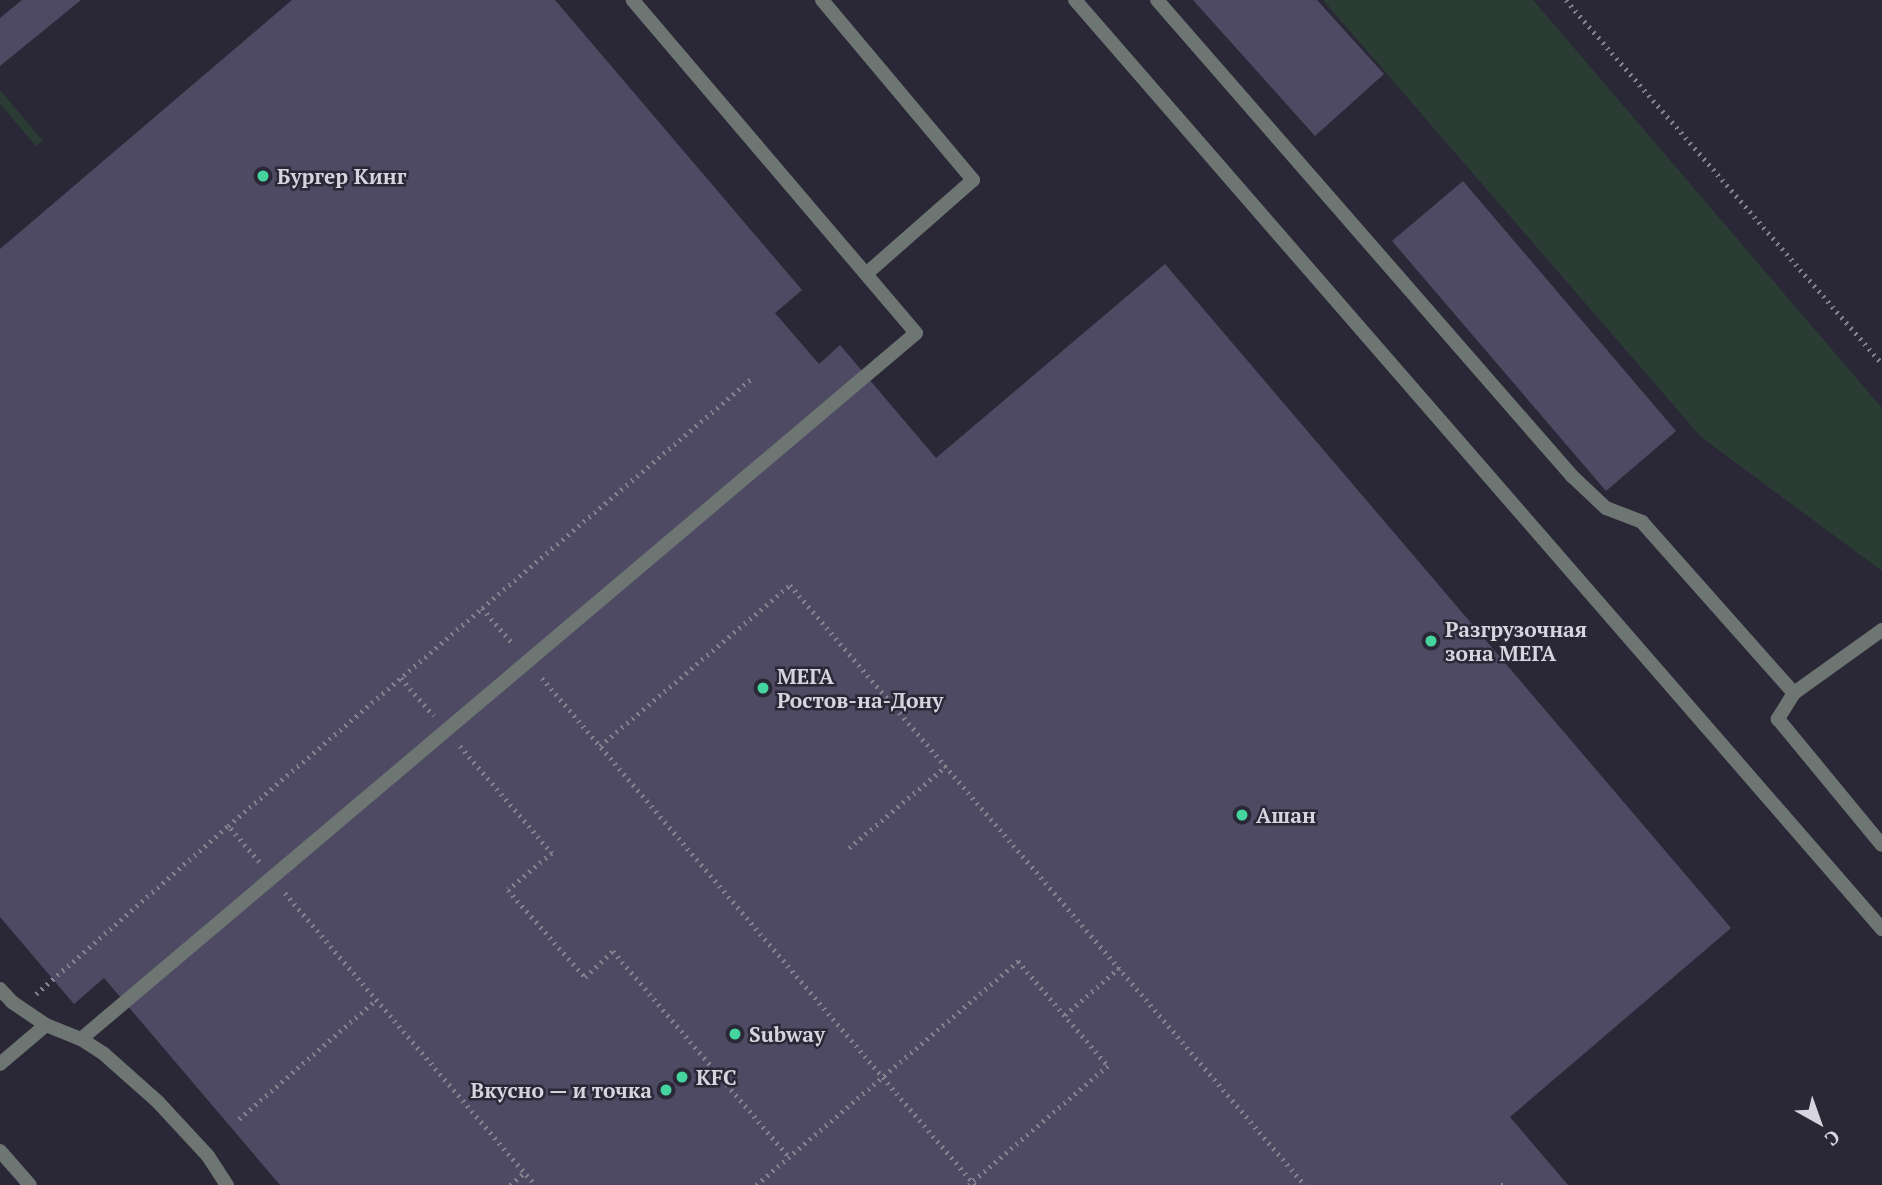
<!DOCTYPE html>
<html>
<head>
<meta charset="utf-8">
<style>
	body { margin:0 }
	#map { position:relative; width:1882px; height:1185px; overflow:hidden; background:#2a2837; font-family:"PT Serif",serif }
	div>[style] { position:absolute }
	.green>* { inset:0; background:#2a3c33 }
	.building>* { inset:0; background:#4e4a63 }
	.path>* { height:4.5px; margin-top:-2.25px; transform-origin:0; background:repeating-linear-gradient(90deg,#82818d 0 2px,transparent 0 7px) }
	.service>* { height:14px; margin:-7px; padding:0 7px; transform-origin:7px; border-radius:7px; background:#6d7672 }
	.minor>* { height:14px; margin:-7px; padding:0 7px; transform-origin:7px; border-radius:7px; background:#6d7672 }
	.dots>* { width:19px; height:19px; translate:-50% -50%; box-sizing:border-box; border:4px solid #2a2837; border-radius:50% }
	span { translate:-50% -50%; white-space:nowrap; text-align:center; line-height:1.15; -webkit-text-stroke:5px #2a2837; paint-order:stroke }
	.poi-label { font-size:21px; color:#d6d5df; font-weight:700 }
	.left { translate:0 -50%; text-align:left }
	.right { translate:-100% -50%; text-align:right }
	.north { position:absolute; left:1784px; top:1087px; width:70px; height:70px; -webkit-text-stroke:5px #2a2837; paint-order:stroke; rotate:140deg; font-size:19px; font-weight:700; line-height:28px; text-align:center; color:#d6d5df }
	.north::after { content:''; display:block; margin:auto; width:24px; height:32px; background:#d6d5df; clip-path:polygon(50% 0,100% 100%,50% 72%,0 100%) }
</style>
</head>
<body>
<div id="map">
	<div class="green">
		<i style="clip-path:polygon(1323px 0,1533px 0,1882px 408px,1882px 571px,1701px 437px)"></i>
		<i style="clip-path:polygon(0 90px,43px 141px,36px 146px,0 104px)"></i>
	</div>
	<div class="building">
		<i style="clip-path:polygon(22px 0,81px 0,0 66px,0 18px)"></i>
		<i style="clip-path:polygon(292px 0,555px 0,802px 290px,775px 313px,819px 364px,840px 345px,936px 458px,1165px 264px,1731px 928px,1510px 1117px,1568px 1185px,280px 1185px,104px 978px,74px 1004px,0 917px,0 249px)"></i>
		<i style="clip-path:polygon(1193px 0,1317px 0,1384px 74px,1315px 136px)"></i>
		<i style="clip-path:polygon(1463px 181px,1676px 431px,1606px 491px,1392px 241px)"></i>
	</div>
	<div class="path">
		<i style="left:1566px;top:0;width:481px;rotate:49deg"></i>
		<i style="left:482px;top:608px;width:356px;rotate:-40.4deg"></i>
		<i style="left:401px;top:678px;width:50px;rotate:49deg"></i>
		<i style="left:542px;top:678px;width:667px;rotate:49.5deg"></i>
		<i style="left:460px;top:746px;width:141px;rotate:49.3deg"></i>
		<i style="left:552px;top:853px;width:57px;rotate:139.9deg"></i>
		<i style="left:508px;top:890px;width:116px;rotate:48.5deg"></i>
		<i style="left:585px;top:977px;width:38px;rotate:-43deg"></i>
		<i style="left:613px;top:951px;width:271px;rotate:49.5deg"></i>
		<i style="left:600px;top:746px;width:249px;rotate:-40.3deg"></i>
		<i style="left:790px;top:585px;width:791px;rotate:49.36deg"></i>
		<i style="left:849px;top:848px;width:127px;rotate:-40.2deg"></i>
		<i style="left:259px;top:862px;width:48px;rotate:-130.7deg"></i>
		<i style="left:228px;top:826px;width:335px;rotate:-40.6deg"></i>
		<i style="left:482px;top:608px;width:49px;rotate:49.1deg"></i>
		<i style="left:285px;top:893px;width:384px;rotate:49.4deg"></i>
		<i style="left:36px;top:994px;width:255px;rotate:-41.2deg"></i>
		<i style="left:1065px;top:1015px;width:72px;rotate:-41deg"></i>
		<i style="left:239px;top:1119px;width:181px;rotate:-41deg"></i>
		<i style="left:510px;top:1185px;width:18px;rotate:-41deg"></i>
		<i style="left:756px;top:1185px;width:345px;rotate:-40.5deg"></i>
		<i style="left:1018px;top:961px;width:138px;rotate:49.4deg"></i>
		<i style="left:1108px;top:1066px;width:183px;rotate:139.4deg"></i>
		<i style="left:1501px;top:1185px;width:2px"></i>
	</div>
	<div class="service">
		<i style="left:822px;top:0;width:235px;rotate:50deg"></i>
		<i style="left:973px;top:180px;width:142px;rotate:138.7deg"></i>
		<i style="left:1075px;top:0;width:1231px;rotate:49.02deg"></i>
		<i style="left:1157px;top:0;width:632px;rotate:48.92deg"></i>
		<i style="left:1572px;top:476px;width:47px;rotate:43.3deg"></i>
		<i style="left:1606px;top:508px;width:39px;rotate:21deg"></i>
		<i style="left:1642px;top:522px;width:229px;rotate:48.4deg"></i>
		<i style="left:1794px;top:693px;width:31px;rotate:122deg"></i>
		<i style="left:1778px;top:719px;width:163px;rotate:50.5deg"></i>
		<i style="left:1794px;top:693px;width:108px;rotate:-35.6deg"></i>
		<i style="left:81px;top:1039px;width:1093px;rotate:-40.21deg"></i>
		<i style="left:916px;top:333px;width:437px;rotate:-130.4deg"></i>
		<i style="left:0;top:1064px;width:60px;rotate:-40.3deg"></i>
	</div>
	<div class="minor">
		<i style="left:0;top:989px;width:18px;rotate:47deg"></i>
		<i style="left:12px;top:1002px;width:41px;rotate:34.1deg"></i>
		<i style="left:46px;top:1025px;width:38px;rotate:22deg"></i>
		<i style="left:81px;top:1039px;width:27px;rotate:33deg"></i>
		<i style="left:104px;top:1054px;width:72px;rotate:41.6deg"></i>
		<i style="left:158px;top:1102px;width:74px;rotate:47.2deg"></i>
		<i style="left:208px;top:1156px;width:35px;rotate:57deg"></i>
		<i style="left:0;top:1151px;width:45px;rotate:48.6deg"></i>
	</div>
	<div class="dots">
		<i style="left:263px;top:176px;background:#45d49e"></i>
		<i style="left:1431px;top:641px;background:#45d49e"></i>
		<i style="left:763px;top:688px;background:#45d49e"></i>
		<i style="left:1242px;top:815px;background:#45d49e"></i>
		<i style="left:735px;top:1034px;background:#45d49e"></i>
		<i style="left:682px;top:1077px;background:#45d49e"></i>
		<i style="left:666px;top:1090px;background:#45d49e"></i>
	</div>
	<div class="poi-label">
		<span class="left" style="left:277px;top:176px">Бургер Кинг</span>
		<span class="left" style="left:1445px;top:641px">Разгрузочная<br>зона МЕГА</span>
		<span class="left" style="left:777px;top:688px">МЕГА<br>Ростов-на-Дону</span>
		<span class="left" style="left:1256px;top:815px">Ашан</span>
		<span class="left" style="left:749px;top:1034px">Subway</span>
		<span class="left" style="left:696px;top:1077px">KFC</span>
		<span class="right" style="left:652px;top:1090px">Вкусно — и точка</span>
	</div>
	<div class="north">С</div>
</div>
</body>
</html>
